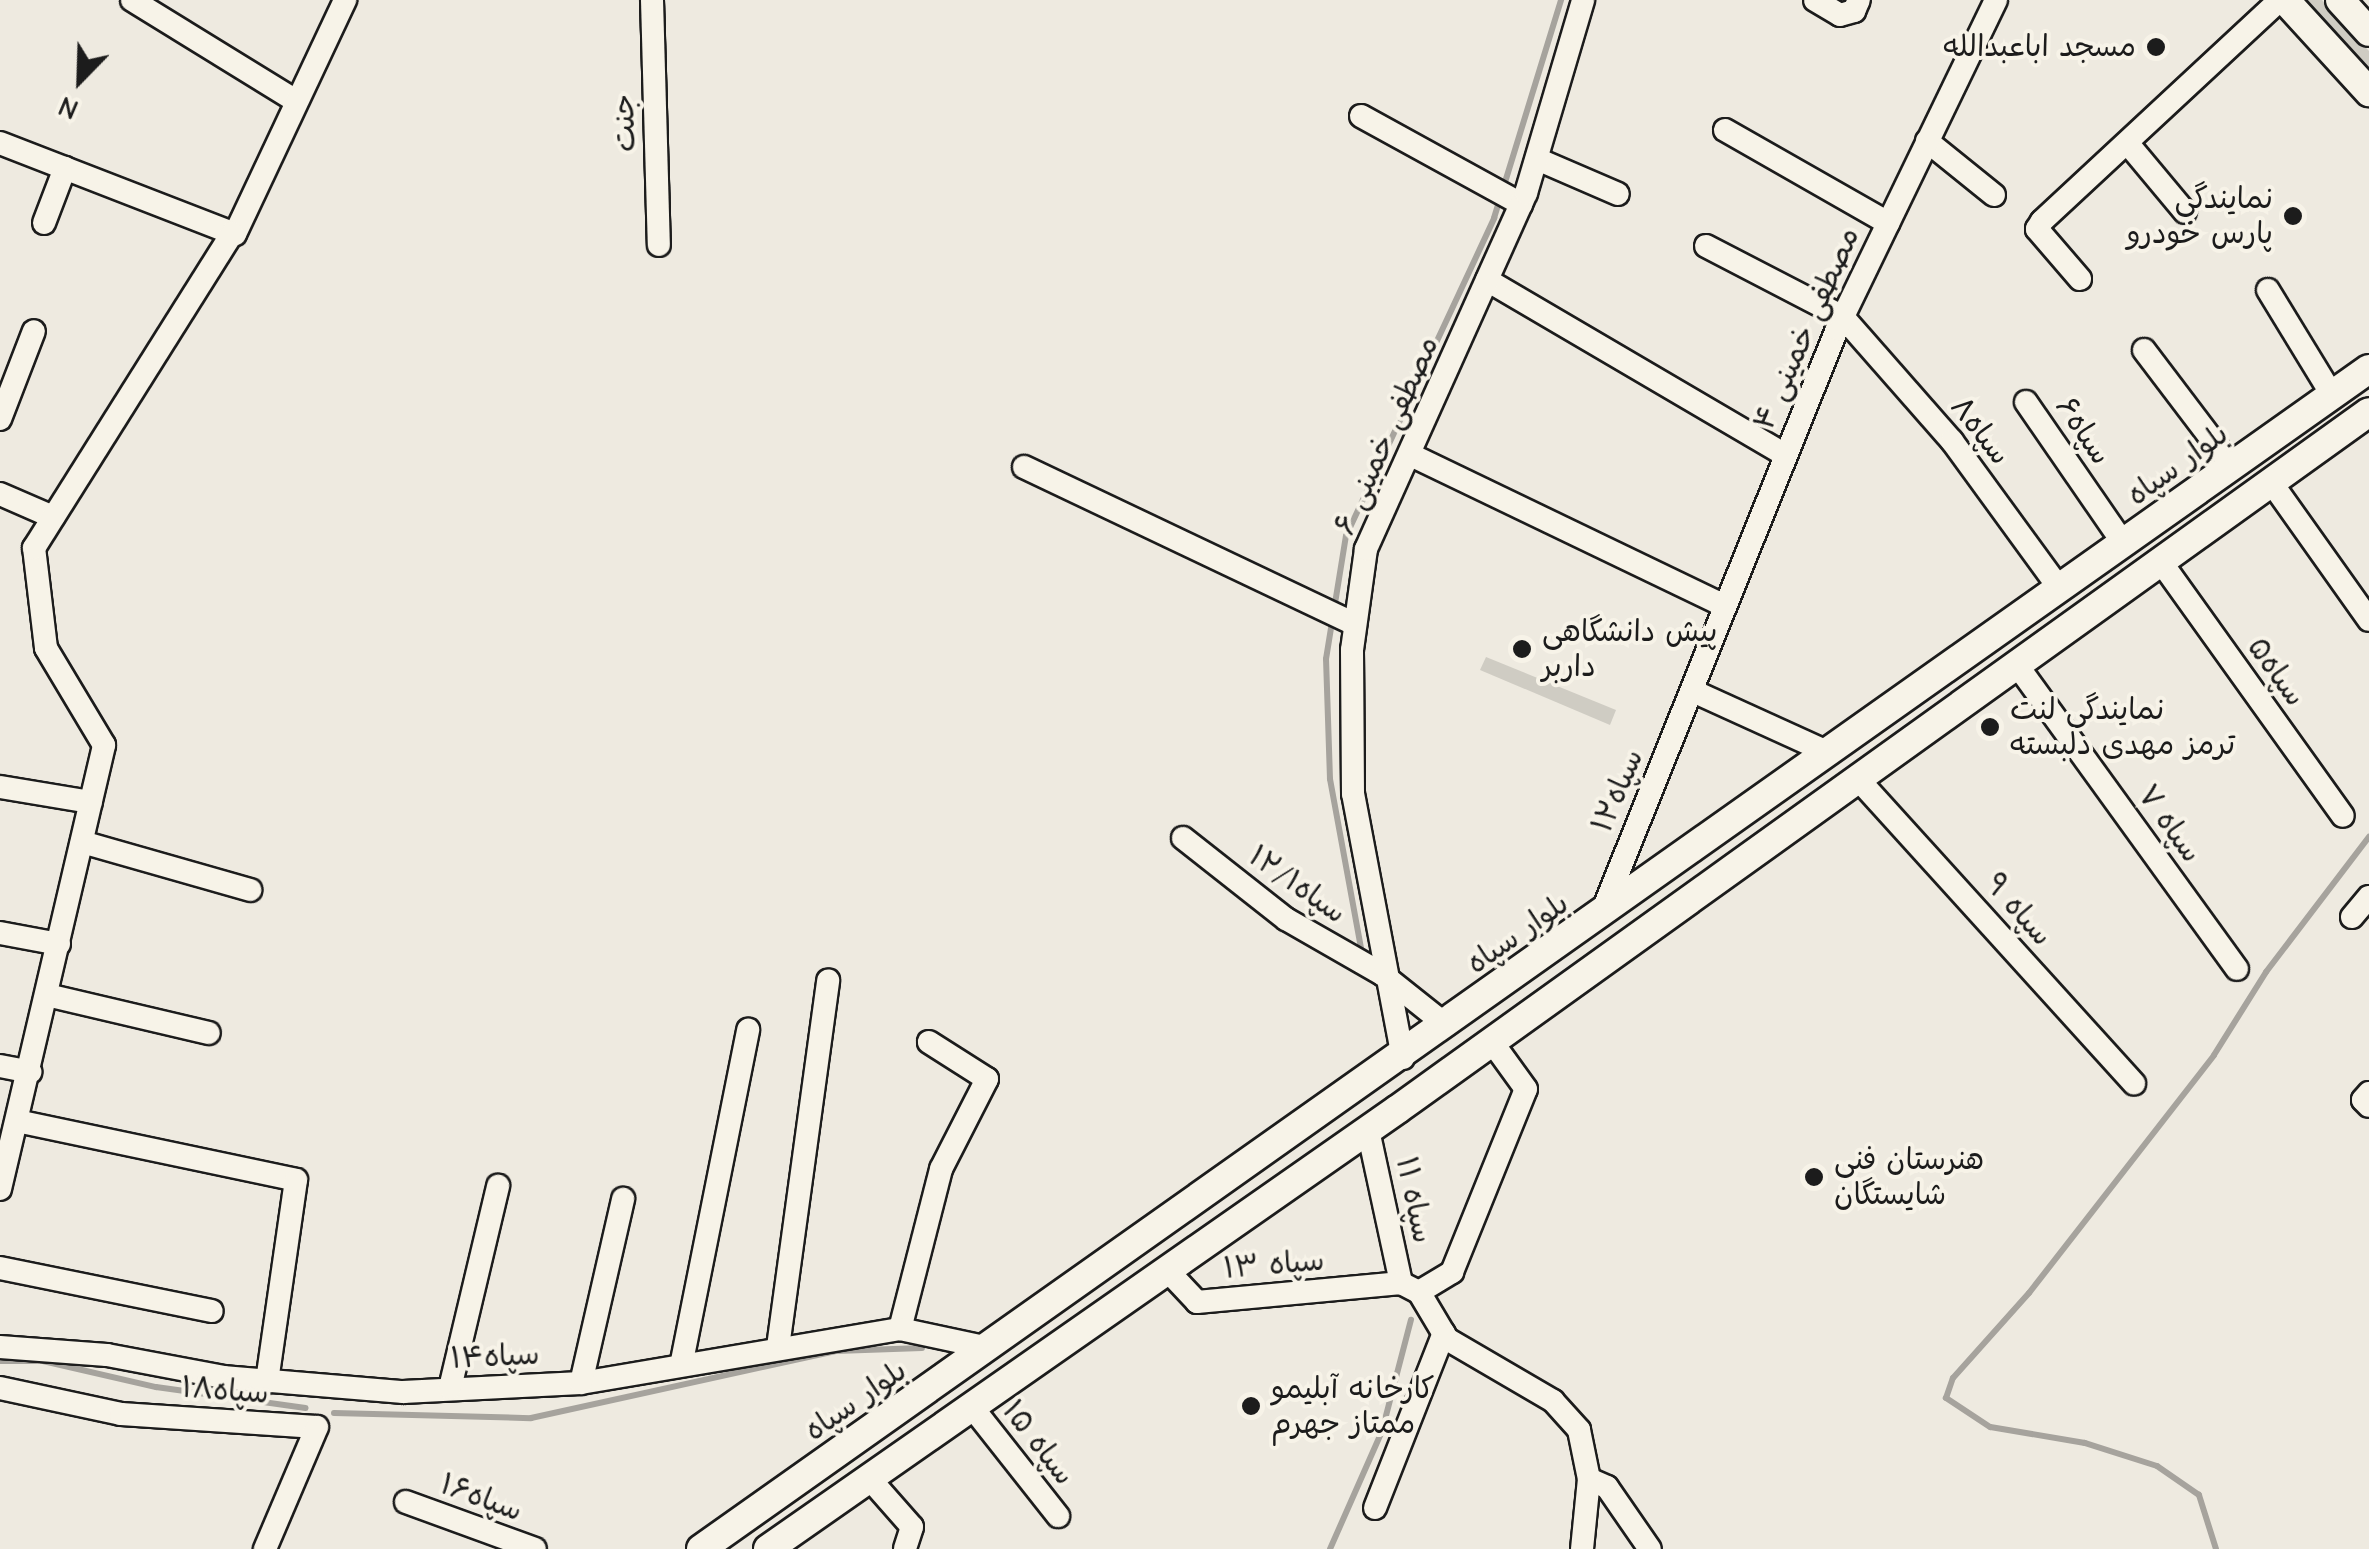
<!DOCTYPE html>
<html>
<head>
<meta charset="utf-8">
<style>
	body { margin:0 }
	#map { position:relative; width:2369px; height:1549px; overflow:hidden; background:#eeeae0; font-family:"Comic Neue","Playpen Sans Arabic",sans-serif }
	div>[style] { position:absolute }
	.green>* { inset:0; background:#cfccc3 }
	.stream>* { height:6px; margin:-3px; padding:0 3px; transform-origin:3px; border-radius:3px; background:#a6a39d }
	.roads { filter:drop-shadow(2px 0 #1c1c1c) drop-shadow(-2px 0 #1c1c1c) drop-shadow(0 2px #1c1c1c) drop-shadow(0 -2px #1c1c1c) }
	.minor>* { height:22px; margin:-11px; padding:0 11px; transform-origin:11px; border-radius:11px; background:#f7f3e8 }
	.major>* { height:28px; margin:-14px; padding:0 14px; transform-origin:14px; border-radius:14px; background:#f7f3e8 }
	.dots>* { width:28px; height:28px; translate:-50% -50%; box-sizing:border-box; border:5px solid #f7f3e8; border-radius:50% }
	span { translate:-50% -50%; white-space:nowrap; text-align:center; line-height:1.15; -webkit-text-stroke:8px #f7f3e8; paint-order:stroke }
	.poi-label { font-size:30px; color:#1c1c1c }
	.right { translate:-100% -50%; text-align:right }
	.left { translate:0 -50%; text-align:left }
	.street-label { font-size:30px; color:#1c1c1c }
	.north { position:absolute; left:30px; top:30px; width:100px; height:100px; -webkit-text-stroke:8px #f7f3e8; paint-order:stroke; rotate:203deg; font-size:28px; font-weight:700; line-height:40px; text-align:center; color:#1c1c1c }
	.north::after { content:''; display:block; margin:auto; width:35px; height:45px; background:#1c1c1c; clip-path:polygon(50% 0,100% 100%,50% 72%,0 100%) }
</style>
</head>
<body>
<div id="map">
	<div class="green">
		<i style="clip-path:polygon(2306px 0,2322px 0,2369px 51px,2369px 69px)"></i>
		<i style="clip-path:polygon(1486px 657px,1616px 710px,1610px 725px,1480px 670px)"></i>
	</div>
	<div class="stream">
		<i style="left:1361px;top:948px;width:172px;rotate:-100.4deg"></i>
		<i style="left:1330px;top:779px;width:120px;rotate:-91.9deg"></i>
		<i style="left:1326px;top:659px;width:125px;rotate:-80.8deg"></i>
		<i style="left:1346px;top:536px;width:351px;rotate:-65deg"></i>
		<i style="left:1494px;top:218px;width:228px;rotate:-72.9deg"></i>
		<i style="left:0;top:1361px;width:43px"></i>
		<i style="left:43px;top:1361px;width:116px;rotate:13deg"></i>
		<i style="left:156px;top:1387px;width:151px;rotate:8deg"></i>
		<i style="left:334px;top:1413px;width:197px;rotate:1.5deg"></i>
		<i style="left:531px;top:1418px;width:312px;rotate:-12.4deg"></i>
		<i style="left:836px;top:1351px;width:86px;rotate:-2deg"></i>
		<i style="left:1330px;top:1549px;width:129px;rotate:-66.2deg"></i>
		<i style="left:1382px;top:1431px;width:115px;rotate:-75.4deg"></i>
		<i style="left:2216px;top:1549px;width:57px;rotate:-107.5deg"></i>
		<i style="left:2199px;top:1495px;width:51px;rotate:-145.4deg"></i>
		<i style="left:2157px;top:1466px;width:76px;rotate:-162.3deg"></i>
		<i style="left:2085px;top:1443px;width:96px;rotate:-170.4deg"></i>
		<i style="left:1990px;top:1427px;width:53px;rotate:-146.6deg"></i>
		<i style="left:1946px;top:1398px;width:21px;rotate:-71deg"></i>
		<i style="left:1953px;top:1378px;width:114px;rotate:-48.2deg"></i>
		<i style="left:2029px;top:1293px;width:301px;rotate:-52.1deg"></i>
		<i style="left:2214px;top:1055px;width:98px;rotate:-57.9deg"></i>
		<i style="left:2266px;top:972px;width:170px;rotate:-52.7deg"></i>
	</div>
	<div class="roads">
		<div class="minor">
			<i style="left:132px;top:0;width:189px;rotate:31.6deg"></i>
			<i style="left:652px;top:0;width:245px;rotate:88.4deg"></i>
			<i style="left:1815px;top:0;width:29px;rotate:31deg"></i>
			<i style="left:1840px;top:15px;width:15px;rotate:-16deg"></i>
			<i style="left:1854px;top:11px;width:12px;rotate:-66deg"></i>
			<i style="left:1361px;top:116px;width:183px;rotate:28.8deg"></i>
			<i style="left:1725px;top:130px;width:188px;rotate:29.7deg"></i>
			<i style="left:1927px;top:141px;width:86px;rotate:38.9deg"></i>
			<i style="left:0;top:143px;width:252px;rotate:21.2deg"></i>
			<i style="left:235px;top:234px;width:259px;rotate:-64.8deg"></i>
			<i style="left:2129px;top:145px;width:87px;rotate:50.1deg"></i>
			<i style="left:1537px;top:159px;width:88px;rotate:23.4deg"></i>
			<i style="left:44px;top:223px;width:59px;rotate:-69.1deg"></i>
			<i style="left:1706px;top:246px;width:154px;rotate:27.4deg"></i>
			<i style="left:1843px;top:317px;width:165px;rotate:48.7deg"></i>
			<i style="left:1952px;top:441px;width:183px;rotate:53.9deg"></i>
			<i style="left:2080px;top:279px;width:66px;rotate:-130.7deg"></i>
			<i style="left:2037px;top:229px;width:9px;rotate:-58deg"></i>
			<i style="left:2042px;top:221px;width:325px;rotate:-42.9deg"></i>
			<i style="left:1487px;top:280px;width:344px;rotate:30.4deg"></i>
			<i style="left:2268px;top:290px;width:123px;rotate:58.6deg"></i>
			<i style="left:2144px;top:350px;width:146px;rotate:52.8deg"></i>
			<i style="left:2026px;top:402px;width:173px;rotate:55.4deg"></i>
			<i style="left:0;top:419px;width:94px;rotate:-68.9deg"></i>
			<i style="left:1411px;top:455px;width:348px;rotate:25.7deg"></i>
			<i style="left:1024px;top:467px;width:366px;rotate:25.4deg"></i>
			<i style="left:2271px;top:482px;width:169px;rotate:54.6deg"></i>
			<i style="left:0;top:494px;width:58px;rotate:23.5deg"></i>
			<i style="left:2161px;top:562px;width:312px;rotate:54.4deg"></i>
			<i style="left:2017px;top:665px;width:375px;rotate:54.1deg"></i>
			<i style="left:1693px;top:691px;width:149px;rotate:24.5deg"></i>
			<i style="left:1858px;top:779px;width:411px;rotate:47.8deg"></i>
			<i style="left:0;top:787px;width:92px;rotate:9.4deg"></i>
			<i style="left:1183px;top:838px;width:131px;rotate:38.2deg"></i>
			<i style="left:1286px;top:919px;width:111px;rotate:29.8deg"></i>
			<i style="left:1382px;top:974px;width:82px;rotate:38.6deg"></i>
			<i style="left:82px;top:842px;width:175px;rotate:15.9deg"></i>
			<i style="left:1601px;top:915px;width:632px;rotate:-68.06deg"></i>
			<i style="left:1837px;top:329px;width:365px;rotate:-64.2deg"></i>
			<i style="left:2352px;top:917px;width:26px;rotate:-50deg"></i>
			<i style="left:0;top:933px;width:60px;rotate:10.6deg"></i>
			<i style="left:47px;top:995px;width:166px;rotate:13.2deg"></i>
			<i style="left:1403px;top:1058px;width:269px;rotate:-100.7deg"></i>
			<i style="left:1353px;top:794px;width:144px;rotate:-90.4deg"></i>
			<i style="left:1352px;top:650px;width:102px;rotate:-82.1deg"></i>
			<i style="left:1366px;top:549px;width:390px;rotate:-65.8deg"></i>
			<i style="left:1526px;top:193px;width:201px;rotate:-73.5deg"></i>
			<i style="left:0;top:1066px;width:31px;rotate:11deg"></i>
			<i style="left:2369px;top:1093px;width:9px;rotate:131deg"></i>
			<i style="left:2363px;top:1100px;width:8px;rotate:45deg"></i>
			<i style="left:17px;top:1121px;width:285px;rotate:11.9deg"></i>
			<i style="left:296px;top:1180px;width:204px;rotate:98.2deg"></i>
			<i style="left:1368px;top:1130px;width:157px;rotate:77.8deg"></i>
			<i style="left:0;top:1189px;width:456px;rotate:-76.8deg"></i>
			<i style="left:104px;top:745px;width:113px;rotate:-120.9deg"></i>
			<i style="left:46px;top:648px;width:101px;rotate:-96.8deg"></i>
			<i style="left:34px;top:548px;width:372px;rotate:-57.8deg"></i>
			<i style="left:0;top:1268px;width:216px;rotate:11.5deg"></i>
			<i style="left:1167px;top:1270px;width:44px;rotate:46.8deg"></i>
			<i style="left:1197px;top:1302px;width:205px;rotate:-5.3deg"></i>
			<i style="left:1401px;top:1283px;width:20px;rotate:27deg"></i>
			<i style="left:1419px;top:1292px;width:55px;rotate:59.2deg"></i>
			<i style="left:1447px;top:1339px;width:123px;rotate:30.3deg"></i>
			<i style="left:1553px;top:1401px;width:39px;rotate:48deg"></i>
			<i style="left:1579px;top:1430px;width:50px;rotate:78.5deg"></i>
			<i style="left:1589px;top:1479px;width:20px;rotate:24deg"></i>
			<i style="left:1607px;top:1487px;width:75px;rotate:55.3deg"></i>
			<i style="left:1419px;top:1292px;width:39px;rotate:-31deg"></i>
			<i style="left:1452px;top:1272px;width:197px;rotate:-68deg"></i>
			<i style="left:1526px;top:1089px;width:58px;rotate:-125.9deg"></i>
			<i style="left:900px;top:1329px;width:165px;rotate:-75.6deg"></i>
			<i style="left:941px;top:1169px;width:101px;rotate:-62.9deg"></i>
			<i style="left:987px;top:1079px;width:69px;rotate:-147.5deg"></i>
			<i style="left:0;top:1347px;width:107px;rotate:4.3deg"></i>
			<i style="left:107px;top:1355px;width:118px;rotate:10.7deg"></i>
			<i style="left:223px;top:1377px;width:181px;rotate:4.8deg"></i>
			<i style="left:403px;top:1392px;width:178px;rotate:-2.9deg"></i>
			<i style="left:581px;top:1383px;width:324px;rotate:-9.6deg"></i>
			<i style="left:900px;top:1329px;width:91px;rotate:12.1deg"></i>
			<i style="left:778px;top:1347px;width:370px;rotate:-82.2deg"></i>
			<i style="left:682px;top:1361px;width:338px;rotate:-78.7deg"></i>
			<i style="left:581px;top:1383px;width:189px;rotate:-77.1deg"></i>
			<i style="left:0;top:1388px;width:124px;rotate:12.1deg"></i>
			<i style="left:121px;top:1414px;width:196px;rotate:3.8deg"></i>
			<i style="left:317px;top:1427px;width:133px;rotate:113.1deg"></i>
			<i style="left:450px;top:1388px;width:208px;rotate:-76.6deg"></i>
			<i style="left:972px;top:1407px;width:139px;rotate:51.7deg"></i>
			<i style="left:869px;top:1478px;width:65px;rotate:48.7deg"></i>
			<i style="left:912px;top:1527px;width:23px;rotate:108deg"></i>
			<i style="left:406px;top:1502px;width:137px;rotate:20deg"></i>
			<i style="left:1375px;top:1508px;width:188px;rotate:-68.5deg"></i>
			<i style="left:1582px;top:1549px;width:70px;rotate:-84.3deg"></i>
		</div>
		<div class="major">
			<i style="left:2285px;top:0;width:125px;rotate:47.6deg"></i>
			<i style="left:2340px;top:0;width:43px;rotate:47.8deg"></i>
			<i style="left:701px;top:1549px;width:2043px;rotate:-35.28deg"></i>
			<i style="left:768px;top:1549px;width:768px;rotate:-34.93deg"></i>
			<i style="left:1398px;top:1109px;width:1195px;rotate:-35.67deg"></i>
		</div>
	</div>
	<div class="dots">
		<i style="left:2156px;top:47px;background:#1c1c1c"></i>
		<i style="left:2293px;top:216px;background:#1c1c1c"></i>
		<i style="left:1522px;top:649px;background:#1c1c1c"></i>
		<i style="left:1990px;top:727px;background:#1c1c1c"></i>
		<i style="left:1814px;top:1177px;background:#1c1c1c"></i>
		<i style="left:1251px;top:1406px;background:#1c1c1c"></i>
	</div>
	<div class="poi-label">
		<span class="right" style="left:2136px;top:47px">مسجد اباعبدالله</span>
		<span class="right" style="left:2273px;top:216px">نمایندگی<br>پارس خودرو</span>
		<span class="left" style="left:1542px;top:649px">پیش دانشگاهی<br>داربر</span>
		<span class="left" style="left:2010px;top:727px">نمایندگی لنت<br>ترمز مهدی دلبسته</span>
		<span class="left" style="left:1834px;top:1177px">هنرستان فنی<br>شایستگان</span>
		<span class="left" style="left:1271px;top:1406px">کارخانه آبلیمو<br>ممتاز جهرم</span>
	</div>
	<div class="street-label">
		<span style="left:625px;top:123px;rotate:-92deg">جنت</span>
		<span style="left:1807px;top:329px;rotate:-66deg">مصطفی خمینی ۴</span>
		<span style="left:1980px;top:431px;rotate:52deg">سپاه۸</span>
		<span style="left:2083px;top:431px;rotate:56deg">سپاه۶</span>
		<span style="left:1387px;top:436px;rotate:-66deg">مصطفی خمینی ۶</span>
		<span style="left:2178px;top:465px;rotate:-36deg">بلوار سپاه</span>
		<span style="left:2276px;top:672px;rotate:54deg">سپاه۵</span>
		<span style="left:1618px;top:791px;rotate:-67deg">سپاه۱۲</span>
		<span style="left:2169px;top:824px;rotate:54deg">سپاه ۷</span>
		<span style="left:1297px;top:885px;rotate:35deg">سپاه۱۲/۱</span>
		<span style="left:2018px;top:910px;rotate:48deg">سپاه ۹</span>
		<span style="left:1518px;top:934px;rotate:-35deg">بلوار سپاه</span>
		<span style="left:1414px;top:1200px;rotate:78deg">سپاه ۱۱</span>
		<span style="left:1274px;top:1265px;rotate:-5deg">سپاه ۱۳</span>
		<span style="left:495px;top:1357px;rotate:-3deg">سپاه۱۴</span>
		<span style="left:225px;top:1391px;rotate:4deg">سپاه۱۸</span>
		<span style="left:856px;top:1401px;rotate:-35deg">بلوار سپاه</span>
		<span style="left:1038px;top:1443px;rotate:52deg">سپاه ۱۵</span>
		<span style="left:481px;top:1498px;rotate:20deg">سپاه۱۶</span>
	</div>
	<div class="north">N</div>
</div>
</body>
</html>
